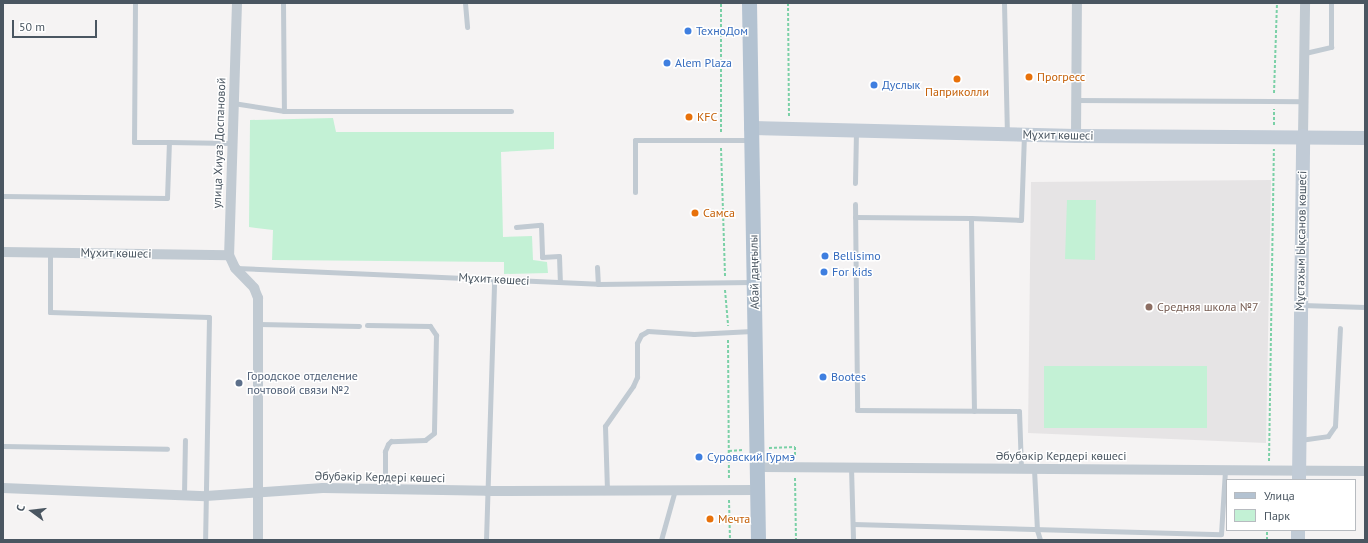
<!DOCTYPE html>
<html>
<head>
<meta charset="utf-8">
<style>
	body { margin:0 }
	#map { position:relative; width:1368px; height:543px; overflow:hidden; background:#f5f3f3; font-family:"PT Sans",sans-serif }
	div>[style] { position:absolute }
	.education>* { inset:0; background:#e6e4e5 }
	.green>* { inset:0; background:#c3f1d5 }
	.path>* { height:2px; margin-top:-1px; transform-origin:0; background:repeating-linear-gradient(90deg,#7ad0a6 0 3px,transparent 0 5px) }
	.lane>* { height:5px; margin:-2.5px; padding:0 2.5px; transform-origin:2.5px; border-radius:2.5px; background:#c1cad2 }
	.street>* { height:10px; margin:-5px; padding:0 5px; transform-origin:5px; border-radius:5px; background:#c1cad2 }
	.secondary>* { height:14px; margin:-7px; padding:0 7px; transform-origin:7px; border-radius:7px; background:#c1cbd6 }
	.primary>* { height:15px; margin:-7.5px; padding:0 7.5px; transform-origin:7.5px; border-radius:7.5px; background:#b3c2d1 }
	.dots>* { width:11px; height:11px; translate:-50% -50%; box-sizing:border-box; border:2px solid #fff; border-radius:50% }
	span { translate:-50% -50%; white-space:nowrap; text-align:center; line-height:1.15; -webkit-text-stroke:3px #fff; paint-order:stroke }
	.shop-label { font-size:12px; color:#366cbe }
	.left { translate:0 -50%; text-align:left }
	.food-label { font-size:12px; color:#c56008 }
	.street-label { font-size:12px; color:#4a5661 }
	.education-label { font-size:12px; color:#785e54 }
	.service-label { font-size:12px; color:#4e5e75 }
	.frame { position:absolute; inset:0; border:4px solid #4a5661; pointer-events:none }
	.legend { position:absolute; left:1226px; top:479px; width:130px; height:52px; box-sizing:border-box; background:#fff; border:1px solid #b7bbc0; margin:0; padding:5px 7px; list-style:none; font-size:12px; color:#4a5661 }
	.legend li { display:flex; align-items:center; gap:8px; height:20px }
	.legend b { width:20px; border:1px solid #b7bbc0 }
	.north { position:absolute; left:12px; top:491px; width:40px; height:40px; -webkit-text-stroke:3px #fff; paint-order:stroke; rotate:285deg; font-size:11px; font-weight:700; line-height:16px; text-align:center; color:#4a5661 }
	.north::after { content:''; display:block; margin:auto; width:14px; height:18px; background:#4a5661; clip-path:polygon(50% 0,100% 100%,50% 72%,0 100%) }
	.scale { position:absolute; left:12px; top:20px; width:85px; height:18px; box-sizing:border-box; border:2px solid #4a5661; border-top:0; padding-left:5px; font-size:12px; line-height:14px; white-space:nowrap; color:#4a5661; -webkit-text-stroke:3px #fff; paint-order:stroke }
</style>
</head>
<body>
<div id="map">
	<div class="education">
		<i style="clip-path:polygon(1271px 180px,1266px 443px,1028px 433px,1031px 182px)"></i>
	</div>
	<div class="green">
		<i style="clip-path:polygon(333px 118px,336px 132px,554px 132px,554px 149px,501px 152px,503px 237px,532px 236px,533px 260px,547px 262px,548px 273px,504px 274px,504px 262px,272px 260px,273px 230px,249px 227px,250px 120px)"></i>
		<i style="clip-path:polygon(1067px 200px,1096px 200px,1095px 260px,1065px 259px)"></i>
		<i style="clip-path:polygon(1044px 366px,1207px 366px,1207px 428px,1044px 428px)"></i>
	</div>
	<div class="path">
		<i style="left:788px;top:3px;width:113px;rotate:89.5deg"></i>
		<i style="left:1274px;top:93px;width:90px;rotate:-88.1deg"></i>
		<i style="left:1274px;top:125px;width:16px;rotate:-90deg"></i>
		<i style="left:721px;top:132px;width:129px;rotate:-90deg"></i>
		<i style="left:721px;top:148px;width:128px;rotate:88.2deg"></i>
		<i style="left:725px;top:290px;width:36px;rotate:85deg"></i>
		<i style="left:728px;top:340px;width:140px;rotate:89.6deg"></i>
		<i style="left:769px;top:448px;width:26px;rotate:-2deg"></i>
		<i style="left:795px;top:447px;width:10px;rotate:90deg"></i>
		<i style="left:729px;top:451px;width:14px;rotate:-4deg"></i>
		<i style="left:1269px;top:461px;width:312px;rotate:-89.1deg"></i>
		<i style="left:795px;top:478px;width:62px;rotate:89.1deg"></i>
		<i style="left:729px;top:500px;width:40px;rotate:88.6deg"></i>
		<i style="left:1267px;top:540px;width:10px;rotate:-90deg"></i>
	</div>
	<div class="lane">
		<i style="left:135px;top:3px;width:139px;rotate:90.4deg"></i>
		<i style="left:134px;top:142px;width:35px"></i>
		<i style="left:283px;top:3px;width:108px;rotate:89.5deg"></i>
		<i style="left:465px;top:3px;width:24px;rotate:85deg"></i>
		<i style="left:1004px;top:3px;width:130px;rotate:88.7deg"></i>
		<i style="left:1305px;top:53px;width:27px;rotate:-13deg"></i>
		<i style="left:1331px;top:47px;width:44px;rotate:-90deg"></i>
		<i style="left:1076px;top:100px;width:227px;rotate:0.3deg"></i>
		<i style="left:233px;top:103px;width:52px;rotate:8.9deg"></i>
		<i style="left:284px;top:111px;width:227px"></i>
		<i style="left:855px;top:183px;width:51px;rotate:-88.9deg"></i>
		<i style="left:635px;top:192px;width:52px;rotate:-90deg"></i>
		<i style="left:635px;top:140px;width:116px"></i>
		<i style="left:3px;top:196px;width:164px;rotate:0.7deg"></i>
		<i style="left:167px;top:198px;width:56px;rotate:-88deg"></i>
		<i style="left:169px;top:142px;width:62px;rotate:0.9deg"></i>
		<i style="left:855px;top:204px;width:206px;rotate:89.4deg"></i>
		<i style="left:857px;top:410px;width:162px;rotate:0.4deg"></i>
		<i style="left:1019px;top:411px;width:58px;rotate:88deg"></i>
		<i style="left:855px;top:217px;width:116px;rotate:0.5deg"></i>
		<i style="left:516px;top:227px;width:25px;rotate:-5deg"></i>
		<i style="left:541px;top:225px;width:32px;rotate:88deg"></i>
		<i style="left:542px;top:257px;width:17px;rotate:-3deg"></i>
		<i style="left:559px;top:256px;width:26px;rotate:88deg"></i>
		<i style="left:50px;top:253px;width:59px;rotate:90deg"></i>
		<i style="left:50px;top:312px;width:159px;rotate:1.8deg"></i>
		<i style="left:209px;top:317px;width:223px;rotate:91deg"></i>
		<i style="left:597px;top:267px;width:17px;rotate:87deg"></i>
		<i style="left:236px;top:268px;width:362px;rotate:2.5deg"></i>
		<i style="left:598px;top:284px;width:154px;rotate:-0.7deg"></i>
		<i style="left:1302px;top:305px;width:63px;rotate:1.8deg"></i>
		<i style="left:259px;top:324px;width:100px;rotate:1.1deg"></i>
		<i style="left:367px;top:325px;width:63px;rotate:0.9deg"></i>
		<i style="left:430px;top:326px;width:11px;rotate:56deg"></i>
		<i style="left:436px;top:335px;width:98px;rotate:91.2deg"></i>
		<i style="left:434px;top:433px;width:11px;rotate:142deg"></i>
		<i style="left:425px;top:440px;width:34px;rotate:178deg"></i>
		<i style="left:391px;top:441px;width:4px;rotate:135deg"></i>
		<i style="left:388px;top:444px;width:8px;rotate:113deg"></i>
		<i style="left:385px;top:451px;width:38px;rotate:90deg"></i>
		<i style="left:974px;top:411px;width:193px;rotate:-90.9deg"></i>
		<i style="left:971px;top:218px;width:50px;rotate:2.3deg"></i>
		<i style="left:1021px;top:220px;width:84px;rotate:-88deg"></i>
		<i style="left:1300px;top:440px;width:28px;rotate:-8deg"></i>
		<i style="left:1328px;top:436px;width:12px;rotate:-55deg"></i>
		<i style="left:1335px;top:426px;width:98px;rotate:-87.1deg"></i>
		<i style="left:3px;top:446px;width:164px;rotate:1deg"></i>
		<i style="left:851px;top:467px;width:73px;rotate:88.4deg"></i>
		<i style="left:1034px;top:469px;width:61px;rotate:87.2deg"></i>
		<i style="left:1037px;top:530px;width:10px;rotate:73deg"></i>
		<i style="left:607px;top:490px;width:64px;rotate:-91.8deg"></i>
		<i style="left:605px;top:426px;width:49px;rotate:-55deg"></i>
		<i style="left:633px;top:386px;width:10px;rotate:-66deg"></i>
		<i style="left:637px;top:377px;width:34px;rotate:-90deg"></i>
		<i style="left:637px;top:343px;width:9px;rotate:-63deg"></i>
		<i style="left:641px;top:335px;width:8px;rotate:-30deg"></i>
		<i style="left:648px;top:331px;width:46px;rotate:3.7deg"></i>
		<i style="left:694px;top:334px;width:58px;rotate:-3deg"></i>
		<i style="left:184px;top:495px;width:55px;rotate:-89deg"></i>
		<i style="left:853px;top:524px;width:368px;rotate:1.6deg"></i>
		<i style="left:1221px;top:534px;width:64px;rotate:-86.4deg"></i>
		<i style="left:486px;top:540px;width:260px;rotate:-88.2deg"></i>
		<i style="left:661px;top:540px;width:52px;rotate:-74.4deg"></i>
	</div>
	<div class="street">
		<i style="left:237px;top:3px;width:252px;rotate:91.8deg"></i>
		<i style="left:229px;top:255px;width:14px;rotate:65deg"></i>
		<i style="left:235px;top:268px;width:28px;rotate:46deg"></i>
		<i style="left:254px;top:288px;width:11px;rotate:68deg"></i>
		<i style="left:258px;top:298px;width:242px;rotate:90deg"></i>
		<i style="left:1076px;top:136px;width:133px;rotate:-89.6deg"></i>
		<i style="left:1303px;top:136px;width:133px;rotate:-89.1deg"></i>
		<i style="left:3px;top:252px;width:226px;rotate:0.8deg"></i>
		<i style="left:757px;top:467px;width:608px;rotate:0.38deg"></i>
		<i style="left:3px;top:488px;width:203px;rotate:2.3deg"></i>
		<i style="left:206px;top:496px;width:117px;rotate:-3.9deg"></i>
		<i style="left:323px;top:488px;width:164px;rotate:1deg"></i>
		<i style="left:487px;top:491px;width:270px;rotate:-0.2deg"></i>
	</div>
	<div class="secondary">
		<i style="left:751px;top:128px;width:325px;rotate:1.4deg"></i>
		<i style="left:1076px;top:136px;width:289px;rotate:0.4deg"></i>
		<i style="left:1299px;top:480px;width:344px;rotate:-89.3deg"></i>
		<i style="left:1298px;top:540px;width:10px;rotate:-90deg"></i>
	</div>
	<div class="primary">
		<i style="left:749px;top:3px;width:537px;rotate:89.04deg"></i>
	</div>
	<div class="dots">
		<i style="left:688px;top:31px;background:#3f7fe0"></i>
		<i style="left:667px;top:63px;background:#3f7fe0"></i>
		<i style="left:1029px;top:77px;background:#e8710a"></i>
		<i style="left:957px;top:79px;background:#e8710a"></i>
		<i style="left:874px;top:85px;background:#3f7fe0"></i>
		<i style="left:689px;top:117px;background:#e8710a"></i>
		<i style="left:695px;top:213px;background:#e8710a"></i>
		<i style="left:825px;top:256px;background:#3f7fe0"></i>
		<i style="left:824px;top:272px;background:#3f7fe0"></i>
		<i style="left:1149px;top:307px;background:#8d6e63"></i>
		<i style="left:823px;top:377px;background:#3f7fe0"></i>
		<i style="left:239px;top:383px;background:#5c6f8a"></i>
		<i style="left:699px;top:457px;background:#3f7fe0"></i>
		<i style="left:710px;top:519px;background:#e8710a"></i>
	</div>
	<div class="shop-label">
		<span class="left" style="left:696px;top:31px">ТехноДом</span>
		<span class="left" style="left:675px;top:63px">Alem Plaza</span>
		<span class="left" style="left:882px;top:85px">Дуслык</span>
		<span class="left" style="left:833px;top:256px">Bellisimo</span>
		<span class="left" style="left:832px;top:272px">For kids</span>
		<span class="left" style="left:831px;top:377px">Bootes</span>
		<span class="left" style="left:707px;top:457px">Суровский Гурмэ</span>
	</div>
	<div class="food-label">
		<span class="left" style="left:1037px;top:77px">Прогресс</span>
		<span style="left:957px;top:92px">Паприколли</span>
		<span class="left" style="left:697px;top:117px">KFC</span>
		<span class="left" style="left:703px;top:213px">Самса</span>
		<span class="left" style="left:718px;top:519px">Мечта</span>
	</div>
	<div class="street-label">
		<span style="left:1058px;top:135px;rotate:1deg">Мұхит көшесі</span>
		<span style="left:219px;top:143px;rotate:-88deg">улица Хиуаз Доспановой</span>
		<span style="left:1301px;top:241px;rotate:-89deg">Мұстахым Ықсанов көшесі</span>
		<span style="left:116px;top:253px;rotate:1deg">Мұхит көшесі</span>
		<span style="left:754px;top:272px;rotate:-91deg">Абай даңғылы</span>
		<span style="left:494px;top:279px;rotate:3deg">Мұхит көшесі</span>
		<span style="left:1061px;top:456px">Әбубәкір Кердері көшесі</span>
		<span style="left:380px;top:477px;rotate:1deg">Әбубәкір Кердері көшесі</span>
	</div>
	<div class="education-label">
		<span class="left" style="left:1157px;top:307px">Средняя школа №7</span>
	</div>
	<div class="service-label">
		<span class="left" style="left:247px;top:383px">Городское отделение<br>почтовой связи №2</span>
	</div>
	<div class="frame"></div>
	<ul class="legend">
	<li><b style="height:5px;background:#b3c2d1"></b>Улица</li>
	<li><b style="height:11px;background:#c3f1d5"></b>Парк</li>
	</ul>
	<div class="north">С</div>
	<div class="scale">50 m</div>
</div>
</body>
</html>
